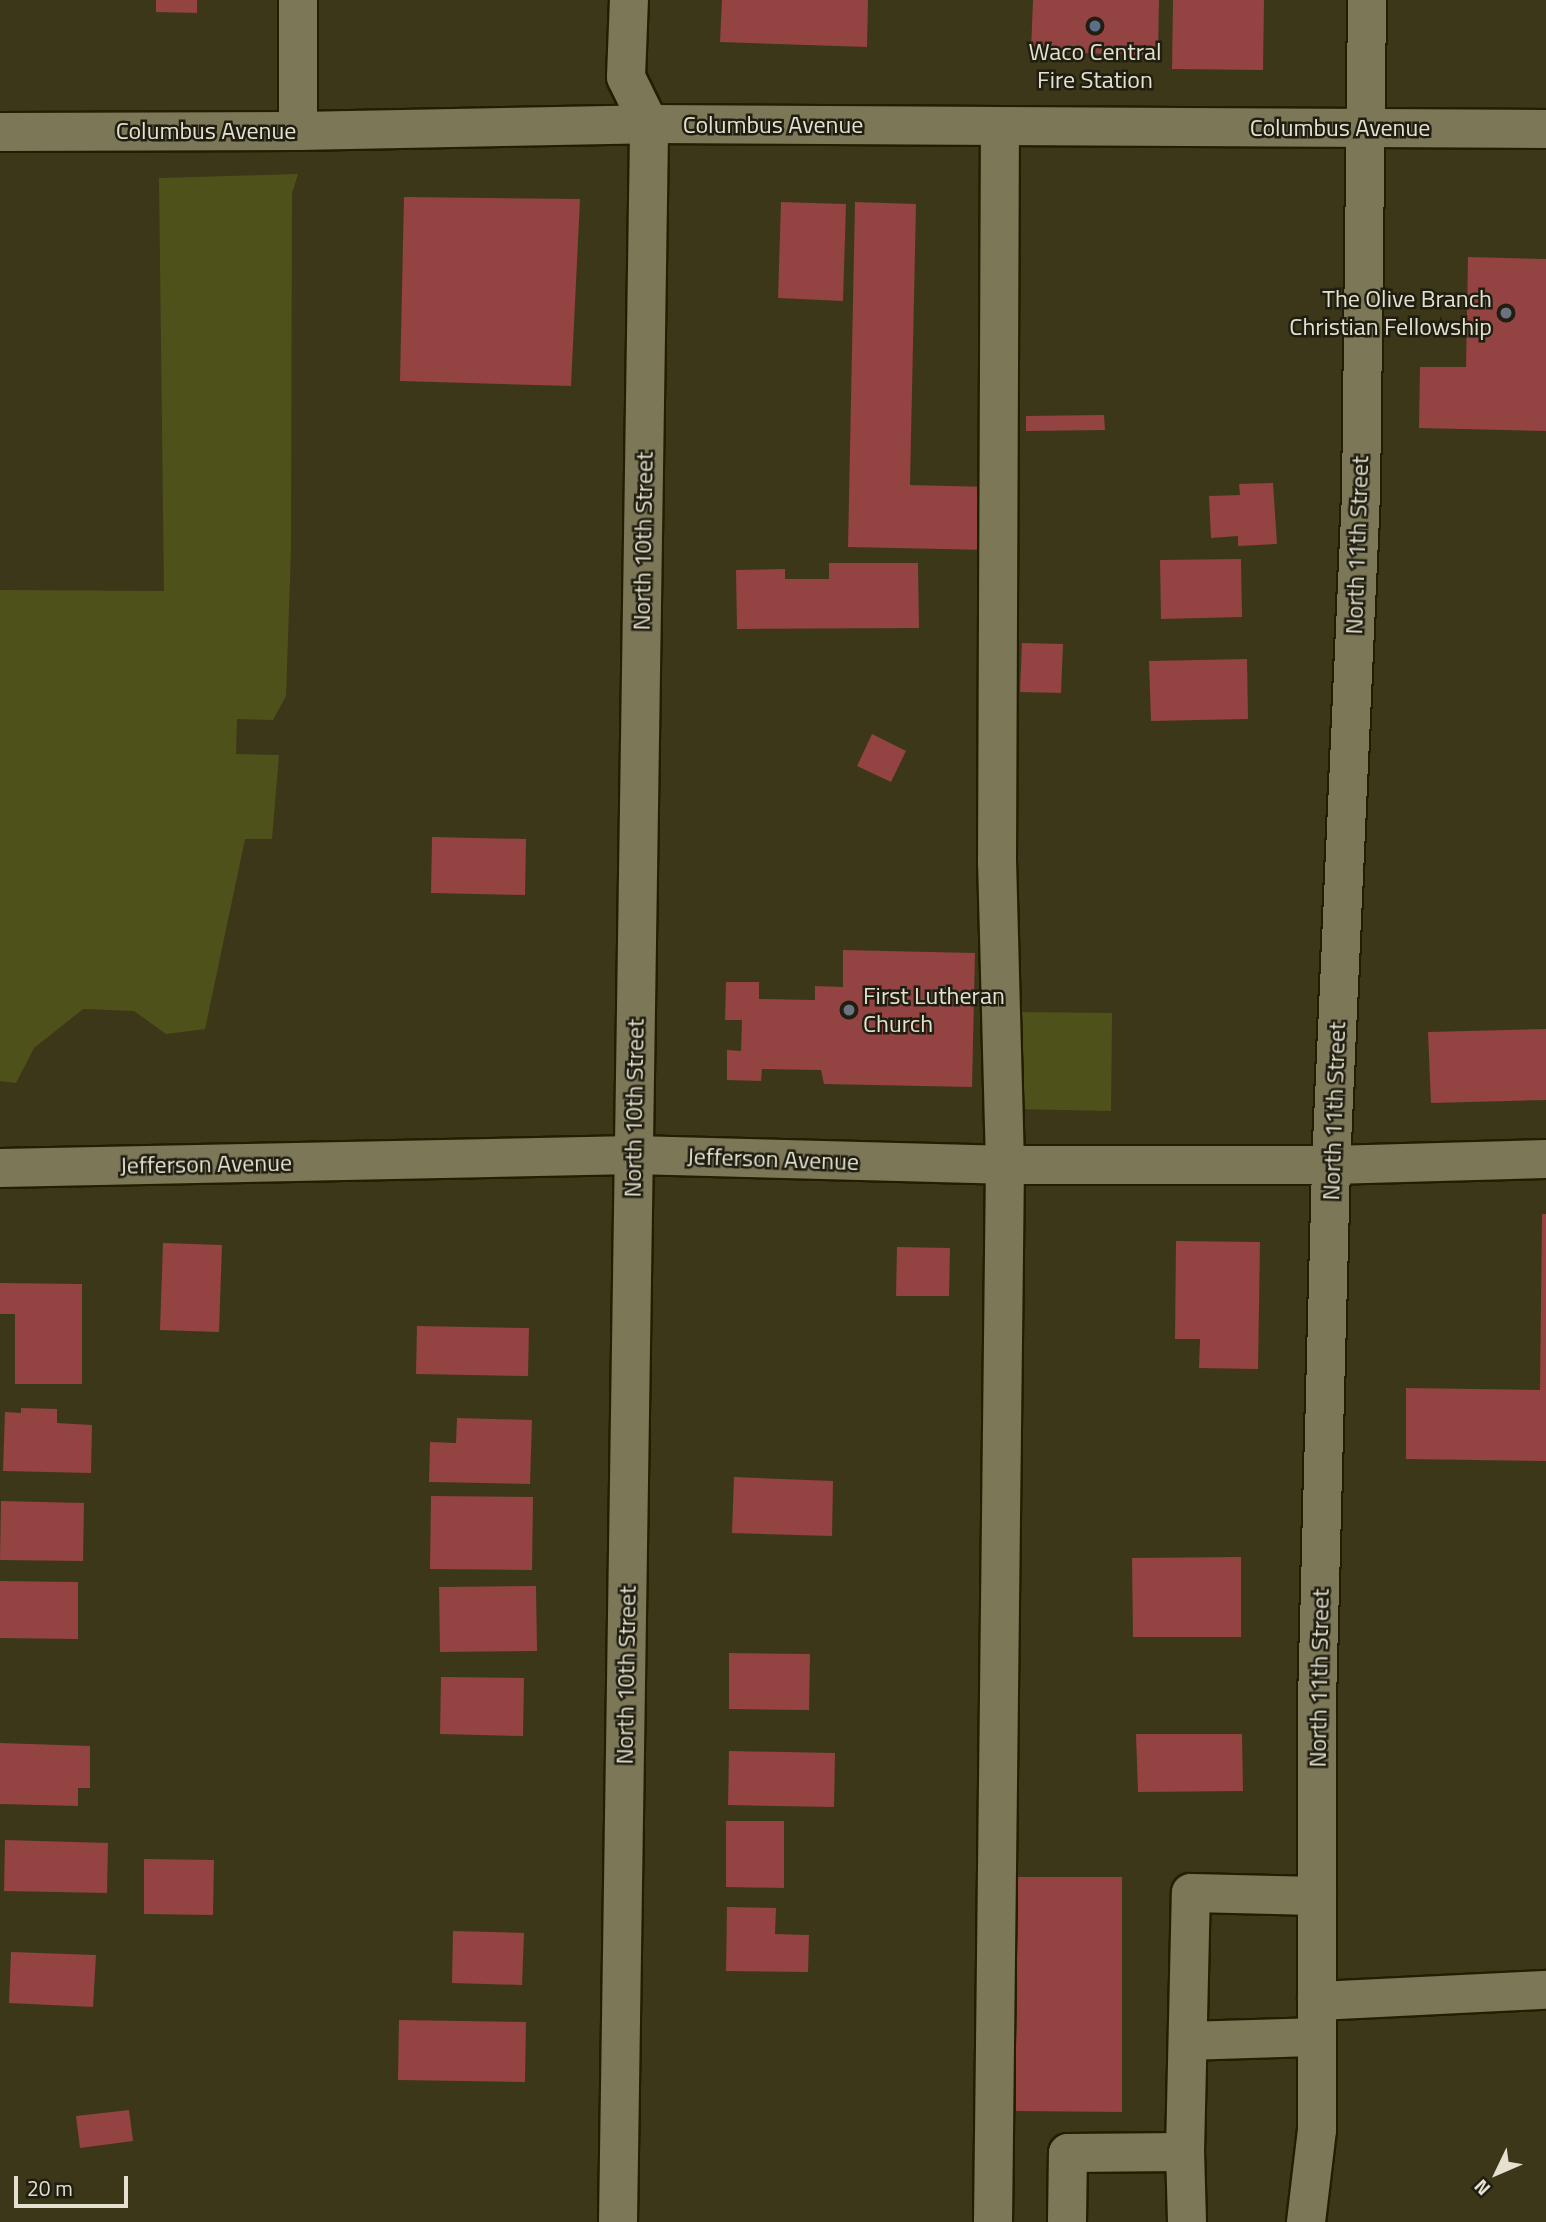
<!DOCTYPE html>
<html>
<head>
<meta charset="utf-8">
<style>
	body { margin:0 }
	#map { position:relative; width:1546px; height:2222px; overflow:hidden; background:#3c3719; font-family:"Titillium Web",sans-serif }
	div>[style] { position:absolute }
	.green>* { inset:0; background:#4e521a }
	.building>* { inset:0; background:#924342 }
	.roads { filter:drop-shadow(2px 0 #231e01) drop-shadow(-2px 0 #231e01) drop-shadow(0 2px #231e01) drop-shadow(0 -2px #231e01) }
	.minor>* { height:38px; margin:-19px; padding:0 19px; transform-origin:19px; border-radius:19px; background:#7c7757 }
	.dots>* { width:19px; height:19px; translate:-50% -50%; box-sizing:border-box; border:4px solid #201e11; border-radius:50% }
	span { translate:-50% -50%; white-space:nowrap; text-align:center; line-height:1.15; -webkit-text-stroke:5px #201e11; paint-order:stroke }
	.poi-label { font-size:24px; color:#e4e1d0 }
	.right { translate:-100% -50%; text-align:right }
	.left { translate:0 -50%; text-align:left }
	.street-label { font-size:24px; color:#e4e1d0 }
	.north { position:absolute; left:1462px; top:2138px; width:70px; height:70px; -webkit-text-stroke:5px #201e11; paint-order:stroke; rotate:226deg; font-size:19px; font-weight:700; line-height:28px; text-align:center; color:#e4e1d0 }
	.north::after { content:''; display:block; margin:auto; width:24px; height:32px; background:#e4e1d0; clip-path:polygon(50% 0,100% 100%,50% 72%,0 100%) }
	.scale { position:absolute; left:14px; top:2176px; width:114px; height:32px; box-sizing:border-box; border:4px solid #e4e1d0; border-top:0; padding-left:9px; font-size:21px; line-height:24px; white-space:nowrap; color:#e4e1d0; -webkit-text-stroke:5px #201e11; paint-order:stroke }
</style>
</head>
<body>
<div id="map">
	<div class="green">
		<i style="clip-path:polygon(298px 174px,292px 193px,291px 549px,286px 696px,273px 720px,237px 719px,236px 754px,279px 755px,272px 839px,245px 839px,205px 1029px,166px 1034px,134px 1011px,83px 1009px,34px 1048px,16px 1083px,0 1081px,0 590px,164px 591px,159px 178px)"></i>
		<i style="clip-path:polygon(1012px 1012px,1112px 1013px,1111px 1111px,1011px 1109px)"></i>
	</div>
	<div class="building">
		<i style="clip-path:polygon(156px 0,197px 0,197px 13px,156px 12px)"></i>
		<i style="clip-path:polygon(722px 0,868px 0,867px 47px,720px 42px)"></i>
		<i style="clip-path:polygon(1033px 0,1159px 0,1158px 56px,1031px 51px)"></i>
		<i style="clip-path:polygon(1173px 0,1264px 0,1263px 70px,1172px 69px)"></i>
		<i style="clip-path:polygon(404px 197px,580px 199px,571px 386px,400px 381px)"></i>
		<i style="clip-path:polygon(781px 202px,846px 204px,843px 301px,778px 298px)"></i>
		<i style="clip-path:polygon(855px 202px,916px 204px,910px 485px,991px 487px,990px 550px,848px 547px)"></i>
		<i style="clip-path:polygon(1468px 257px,1546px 259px,1546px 431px,1419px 428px,1420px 367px,1466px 367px)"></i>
		<i style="clip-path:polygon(1104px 415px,1105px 430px,1026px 431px,1026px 416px)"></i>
		<i style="clip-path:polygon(1273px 483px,1277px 544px,1238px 546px,1238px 536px,1211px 538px,1209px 496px,1240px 495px,1239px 484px)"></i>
		<i style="clip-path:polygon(1241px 559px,1242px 617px,1161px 619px,1160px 560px)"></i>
		<i style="clip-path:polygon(829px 563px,918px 563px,919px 628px,737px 629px,736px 570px,785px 569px,785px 579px,829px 579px)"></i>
		<i style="clip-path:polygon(1022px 643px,1063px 644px,1061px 693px,1020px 692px)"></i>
		<i style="clip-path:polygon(1247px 659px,1248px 719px,1151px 721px,1149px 661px)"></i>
		<i style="clip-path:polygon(872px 734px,906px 751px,891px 782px,857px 766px)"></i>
		<i style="clip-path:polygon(432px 837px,526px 839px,525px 895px,431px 893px)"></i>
		<i style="clip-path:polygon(843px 950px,975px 953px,972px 1087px,824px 1084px,821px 1070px,762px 1069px,761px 1081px,727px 1080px,727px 1050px,741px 1051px,742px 1020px,725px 1020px,726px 982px,759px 982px,759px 999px,815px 1000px,815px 986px,843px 987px)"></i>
		<i style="clip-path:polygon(1546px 1029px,1546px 1100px,1431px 1103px,1428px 1032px)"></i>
		<i style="clip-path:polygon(1542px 1214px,1546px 1214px,1546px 1461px,1406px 1459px,1406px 1388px,1540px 1390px)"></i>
		<i style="clip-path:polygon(1176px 1241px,1260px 1242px,1258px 1369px,1199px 1368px,1200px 1339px,1175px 1339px)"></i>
		<i style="clip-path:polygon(163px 1243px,222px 1245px,219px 1332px,160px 1330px)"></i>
		<i style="clip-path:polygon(897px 1247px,950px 1248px,949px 1296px,896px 1296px)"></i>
		<i style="clip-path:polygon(0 1283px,82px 1284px,82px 1384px,15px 1384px,15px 1314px,0 1314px)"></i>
		<i style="clip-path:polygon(417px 1326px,529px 1328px,528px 1376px,416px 1374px)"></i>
		<i style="clip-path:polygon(21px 1408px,57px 1409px,57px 1423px,92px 1425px,91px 1473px,3px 1471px,5px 1412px,21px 1413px)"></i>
		<i style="clip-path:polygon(457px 1418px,532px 1420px,530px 1484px,429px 1482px,430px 1442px,456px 1443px)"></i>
		<i style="clip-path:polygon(734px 1477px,833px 1481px,832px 1536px,732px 1533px)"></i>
		<i style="clip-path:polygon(431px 1496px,533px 1497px,532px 1570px,430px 1569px)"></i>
		<i style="clip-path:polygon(1px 1501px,84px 1503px,83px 1561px,0 1560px)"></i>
		<i style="clip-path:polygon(1241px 1557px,1241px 1637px,1133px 1637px,1132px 1558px)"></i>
		<i style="clip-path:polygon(0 1581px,78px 1582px,78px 1639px,0 1638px)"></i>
		<i style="clip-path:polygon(536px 1586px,537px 1651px,440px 1652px,439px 1587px)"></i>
		<i style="clip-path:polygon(729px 1653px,810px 1654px,809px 1710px,729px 1709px)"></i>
		<i style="clip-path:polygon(441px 1677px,524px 1678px,523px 1736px,440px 1734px)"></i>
		<i style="clip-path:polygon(1136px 1734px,1242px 1734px,1243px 1791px,1138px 1792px)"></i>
		<i style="clip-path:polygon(0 1743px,90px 1746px,90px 1788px,78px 1788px,78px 1806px,0 1804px)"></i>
		<i style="clip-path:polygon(729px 1751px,835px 1753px,834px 1807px,728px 1805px)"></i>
		<i style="clip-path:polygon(726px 1821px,784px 1821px,784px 1888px,726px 1887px)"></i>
		<i style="clip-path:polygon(5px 1840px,108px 1843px,107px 1893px,4px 1891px)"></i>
		<i style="clip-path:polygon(144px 1859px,214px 1860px,213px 1915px,144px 1914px)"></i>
		<i style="clip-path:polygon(1015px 1877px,1122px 1877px,1122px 2112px,1016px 2111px)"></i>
		<i style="clip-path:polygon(727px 1907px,776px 1908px,775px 1934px,809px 1935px,808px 1972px,726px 1971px)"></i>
		<i style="clip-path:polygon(453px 1931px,524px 1933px,522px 1985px,452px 1983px)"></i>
		<i style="clip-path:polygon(11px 1952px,96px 1955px,93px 2007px,9px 2003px)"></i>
		<i style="clip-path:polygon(399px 2020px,526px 2022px,525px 2082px,398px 2080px)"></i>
		<i style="clip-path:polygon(129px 2110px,133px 2141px,80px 2148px,76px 2116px)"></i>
	</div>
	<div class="roads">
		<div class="minor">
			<i style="left:298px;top:131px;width:131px;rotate:-90deg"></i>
			<i style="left:0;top:132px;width:298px;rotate:-0.2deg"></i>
			<i style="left:298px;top:131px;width:351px;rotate:-1.1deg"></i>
			<i style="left:649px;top:124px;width:897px;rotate:0.32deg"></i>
			<i style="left:0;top:1168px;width:634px;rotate:-1.17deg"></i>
			<i style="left:634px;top:1155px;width:371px;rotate:1.5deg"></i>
			<i style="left:1005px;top:1165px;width:326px"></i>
			<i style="left:1331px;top:1165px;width:215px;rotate:-1.6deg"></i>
			<i style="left:1317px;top:2001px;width:229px;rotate:-2.8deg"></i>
			<i style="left:1189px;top:2041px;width:128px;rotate:-1.8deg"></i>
			<i style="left:618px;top:2222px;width:2098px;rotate:-89.15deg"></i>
			<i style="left:649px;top:124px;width:52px;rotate:-116.1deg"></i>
			<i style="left:626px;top:77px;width:77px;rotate:-87.8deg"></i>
			<i style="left:993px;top:2222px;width:1057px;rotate:-89.35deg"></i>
			<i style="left:1005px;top:1165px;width:302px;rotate:-91.5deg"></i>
			<i style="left:997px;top:863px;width:736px;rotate:-89.77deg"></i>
			<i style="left:1067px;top:2222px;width:69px;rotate:-89.2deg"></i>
			<i style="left:1068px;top:2153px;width:117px;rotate:-0.5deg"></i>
			<i style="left:1187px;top:2222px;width:70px;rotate:-91.6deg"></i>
			<i style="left:1185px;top:2152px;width:259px;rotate:-88.7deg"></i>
			<i style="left:1191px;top:1893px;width:126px;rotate:1.4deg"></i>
			<i style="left:1306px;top:2222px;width:93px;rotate:-83.2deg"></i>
			<i style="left:1317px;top:2130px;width:429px;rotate:-90deg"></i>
			<i style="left:1317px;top:1701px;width:536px;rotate:-88.5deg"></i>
			<i style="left:1331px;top:1165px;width:671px;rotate:-87.44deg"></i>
			<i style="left:1361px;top:495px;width:495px;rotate:-89.3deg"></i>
		</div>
	</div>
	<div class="dots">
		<i style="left:1095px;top:26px;background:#5c6f8a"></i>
		<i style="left:1506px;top:313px;background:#6b7280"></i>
		<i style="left:849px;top:1010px;background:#6b7280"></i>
	</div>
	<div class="poi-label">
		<span style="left:1095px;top:66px">Waco Central<br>Fire Station</span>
		<span class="right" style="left:1492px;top:313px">The Olive Branch<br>Christian Fellowship</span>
		<span class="left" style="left:863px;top:1010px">First Lutheran<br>Church</span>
	</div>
	<div class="street-label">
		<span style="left:773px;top:125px">Columbus Avenue</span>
		<span style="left:1340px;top:128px">Columbus Avenue</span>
		<span style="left:206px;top:131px">Columbus Avenue</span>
		<span style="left:643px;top:541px;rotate:-89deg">North 10th Street</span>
		<span style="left:1357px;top:545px;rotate:-88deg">North 11th Street</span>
		<span style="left:634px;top:1108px;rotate:-89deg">North 10th Street</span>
		<span style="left:1334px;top:1111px;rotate:-88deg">North 11th Street</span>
		<span style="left:773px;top:1159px;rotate:2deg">Jefferson Avenue</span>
		<span style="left:206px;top:1164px;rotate:-1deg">Jefferson Avenue</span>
		<span style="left:626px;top:1675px;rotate:-89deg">North 10th Street</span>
		<span style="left:1319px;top:1678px;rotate:-89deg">North 11th Street</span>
	</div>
	<div class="north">N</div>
	<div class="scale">20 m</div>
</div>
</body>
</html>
